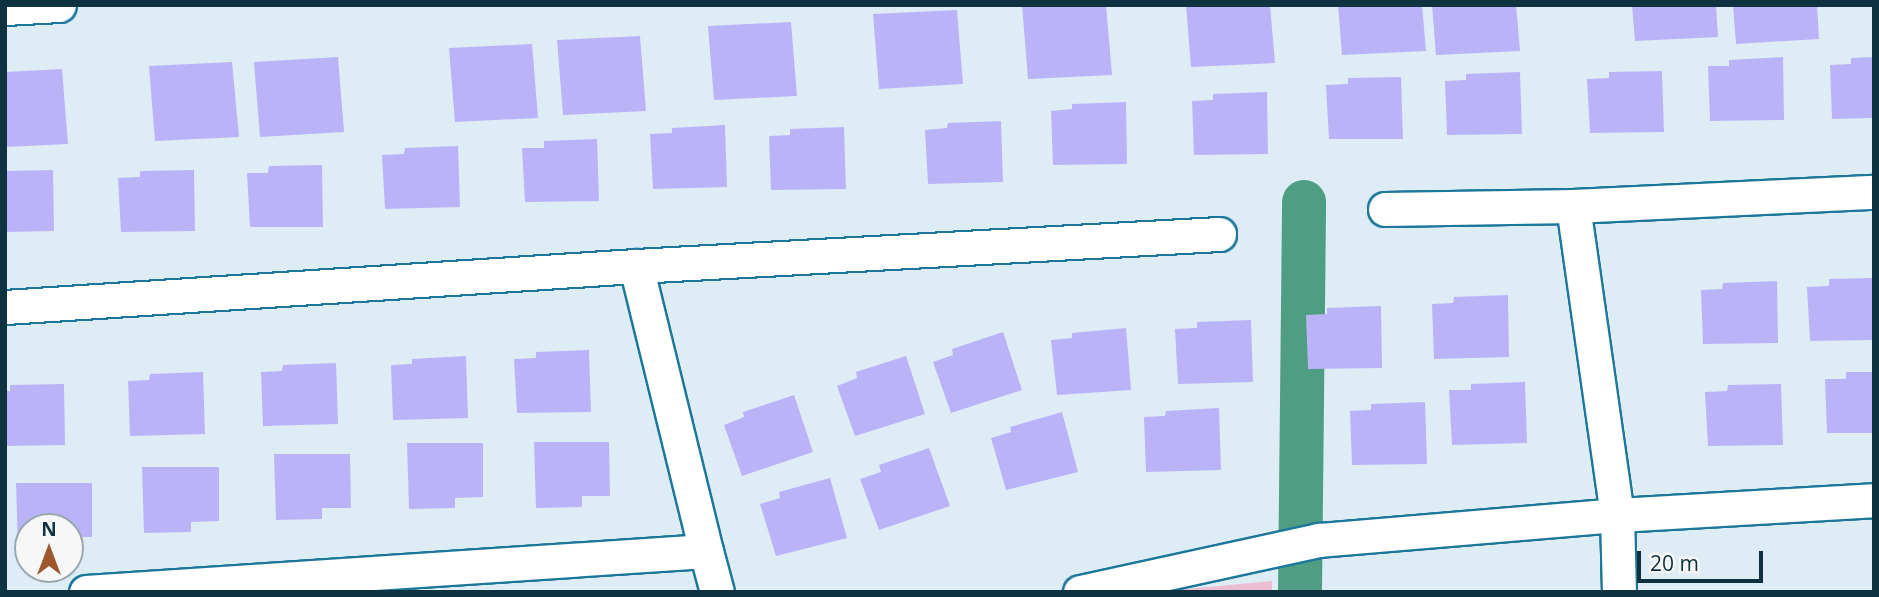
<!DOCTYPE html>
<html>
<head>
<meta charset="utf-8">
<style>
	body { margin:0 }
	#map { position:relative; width:1879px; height:597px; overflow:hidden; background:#deedf5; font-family:"Open Sans",sans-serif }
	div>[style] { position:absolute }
	.green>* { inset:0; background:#ebbed3 }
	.canal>* { height:44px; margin:-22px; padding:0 22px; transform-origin:22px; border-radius:22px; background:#4f9d83 }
	.building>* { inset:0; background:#bbb3f8 }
	.roads { filter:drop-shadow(2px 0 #1d779a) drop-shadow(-2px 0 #1d779a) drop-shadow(0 2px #1d779a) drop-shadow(0 -2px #1d779a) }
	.minor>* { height:33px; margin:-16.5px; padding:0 16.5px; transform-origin:16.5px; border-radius:16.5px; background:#fff }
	span { translate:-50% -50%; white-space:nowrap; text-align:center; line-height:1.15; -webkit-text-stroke:5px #f7f7f7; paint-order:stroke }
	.frame { position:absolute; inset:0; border:7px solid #0f3241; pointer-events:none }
	.north { position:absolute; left:14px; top:513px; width:70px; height:70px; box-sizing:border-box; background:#f7f7f7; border:2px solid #9aa8ae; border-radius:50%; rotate:0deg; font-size:19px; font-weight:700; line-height:28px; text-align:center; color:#0f3241 }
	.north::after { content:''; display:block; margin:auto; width:24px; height:32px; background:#9d572d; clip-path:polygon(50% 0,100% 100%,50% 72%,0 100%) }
	.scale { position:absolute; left:1637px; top:551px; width:126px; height:32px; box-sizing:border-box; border:4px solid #0f3241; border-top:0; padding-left:9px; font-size:21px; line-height:24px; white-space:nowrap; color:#0f3241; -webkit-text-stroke:5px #f7f7f7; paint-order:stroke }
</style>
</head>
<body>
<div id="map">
	<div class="green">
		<i style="clip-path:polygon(1272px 581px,1272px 592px,1171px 592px,1176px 590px)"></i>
	</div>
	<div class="canal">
		<i style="left:1300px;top:592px;width:390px;rotate:-89.4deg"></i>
	</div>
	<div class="building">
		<i style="clip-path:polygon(1022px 5px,1106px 5px,1112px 75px,1028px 79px)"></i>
		<i style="clip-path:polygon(1186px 5px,1270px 5px,1275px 63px,1191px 67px)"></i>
		<i style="clip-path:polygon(1338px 5px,1422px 5px,1426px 51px,1342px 55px)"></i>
		<i style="clip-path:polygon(1432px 5px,1516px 5px,1520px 51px,1436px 55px)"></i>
		<i style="clip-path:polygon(1632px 5px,1716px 5px,1718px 37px,1635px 41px)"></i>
		<i style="clip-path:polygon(1733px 5px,1817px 5px,1819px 39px,1736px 44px)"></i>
		<i style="clip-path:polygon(957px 10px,963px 84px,879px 89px,873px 14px)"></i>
		<i style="clip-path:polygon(791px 22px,797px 96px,714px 100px,708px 26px)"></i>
		<i style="clip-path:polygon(640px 36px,646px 111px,563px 115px,557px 40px)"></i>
		<i style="clip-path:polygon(532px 44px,538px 118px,455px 122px,449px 48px)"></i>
		<i style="clip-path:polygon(338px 57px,344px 132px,260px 137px,254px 62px)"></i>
		<i style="clip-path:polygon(1783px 57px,1784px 120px,1710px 121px,1708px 66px,1729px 66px,1729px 60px)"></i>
		<i style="clip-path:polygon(1874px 57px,1874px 118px,1832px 119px,1830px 65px,1851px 64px,1851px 58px)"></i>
		<i style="clip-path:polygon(232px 62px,239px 137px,155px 141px,149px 66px)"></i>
		<i style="clip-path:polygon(62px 69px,68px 144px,5px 147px,5px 72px)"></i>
		<i style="clip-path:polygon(1662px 71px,1664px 132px,1590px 133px,1587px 79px,1609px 78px,1609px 72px)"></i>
		<i style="clip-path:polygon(1520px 72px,1522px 134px,1447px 135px,1445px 81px,1466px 80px,1466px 74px)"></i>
		<i style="clip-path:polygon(1401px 77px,1403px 139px,1329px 139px,1326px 85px,1348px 84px,1348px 78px)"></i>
		<i style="clip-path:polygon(1267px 92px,1268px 154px,1194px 155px,1192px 101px,1213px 100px,1213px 94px)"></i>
		<i style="clip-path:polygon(1126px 102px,1127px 164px,1053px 165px,1051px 111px,1072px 109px,1072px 104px)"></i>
		<i style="clip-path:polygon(1001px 121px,1003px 182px,928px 184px,925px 130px,947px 128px,948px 123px)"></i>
		<i style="clip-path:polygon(725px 125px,727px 187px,653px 189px,650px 134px,672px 133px,672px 128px)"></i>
		<i style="clip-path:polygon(844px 127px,846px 189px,771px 190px,769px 136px,790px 135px,790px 129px)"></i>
		<i style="clip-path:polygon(597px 139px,599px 201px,525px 202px,522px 148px,544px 148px,544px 141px)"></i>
		<i style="clip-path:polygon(458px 146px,460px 207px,385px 209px,382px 155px,404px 154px,405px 148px)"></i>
		<i style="clip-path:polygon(322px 165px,323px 227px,250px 227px,247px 173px,268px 173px,269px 166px)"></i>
		<i style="clip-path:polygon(53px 170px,54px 231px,5px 232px,5px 171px)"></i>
		<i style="clip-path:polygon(194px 170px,195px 231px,121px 232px,118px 178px,140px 177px,140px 171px)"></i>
		<i style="clip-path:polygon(1874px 278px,1874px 340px,1810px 341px,1807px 287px,1829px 286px,1829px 279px)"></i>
		<i style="clip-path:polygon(1777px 281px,1778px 343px,1703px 344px,1701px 290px,1722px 289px,1723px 283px)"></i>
		<i style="clip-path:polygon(1508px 295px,1509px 357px,1434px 359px,1432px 304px,1453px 303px,1454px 297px)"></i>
		<i style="clip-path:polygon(1381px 306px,1382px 368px,1308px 369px,1306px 315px,1327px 314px,1327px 308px)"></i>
		<i style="clip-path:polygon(1251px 320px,1253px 382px,1178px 384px,1175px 329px,1197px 328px,1197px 322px)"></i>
		<i style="clip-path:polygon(1126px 328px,1131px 390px,1057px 395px,1051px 340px,1072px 338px,1072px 333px)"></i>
		<i style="clip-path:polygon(1003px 332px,1022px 390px,951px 413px,933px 362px,953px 355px,952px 349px)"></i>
		<i style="clip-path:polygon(589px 350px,591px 412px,517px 413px,514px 359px,536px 358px,536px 352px)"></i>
		<i style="clip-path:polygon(466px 356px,468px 418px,393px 420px,391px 365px,412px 364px,412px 359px)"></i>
		<i style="clip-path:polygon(906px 356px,925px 414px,855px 436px,837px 386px,857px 378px,856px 372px)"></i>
		<i style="clip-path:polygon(336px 363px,338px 424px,263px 426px,261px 372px,282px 371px,283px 365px)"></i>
		<i style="clip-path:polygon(203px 372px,205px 434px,130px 436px,128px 381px,149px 380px,150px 374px)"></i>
		<i style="clip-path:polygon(1846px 372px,1874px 372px,1874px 433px,1827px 433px,1825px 379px,1846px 379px)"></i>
		<i style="clip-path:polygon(1525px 382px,1527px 443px,1452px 445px,1449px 390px,1471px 390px,1471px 384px)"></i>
		<i style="clip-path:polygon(64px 384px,65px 445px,5px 446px,5px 391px,10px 391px,10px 385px)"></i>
		<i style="clip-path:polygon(1781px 384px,1783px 445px,1708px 446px,1705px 392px,1727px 391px,1728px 385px)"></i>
		<i style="clip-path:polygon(794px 395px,813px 452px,742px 476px,724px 425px,744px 417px,743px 412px)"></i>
		<i style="clip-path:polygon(1425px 402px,1427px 464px,1352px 465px,1350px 411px,1371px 410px,1371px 404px)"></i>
		<i style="clip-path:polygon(1219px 408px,1221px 470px,1146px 472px,1144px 417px,1165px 416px,1166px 411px)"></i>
		<i style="clip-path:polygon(1062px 412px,1078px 472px,1006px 490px,991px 438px,1011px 432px,1010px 427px)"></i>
		<i style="clip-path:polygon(534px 442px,609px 442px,610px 496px,582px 496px,582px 507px,536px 508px)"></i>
		<i style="clip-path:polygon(407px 443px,483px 443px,483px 497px,455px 498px,455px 508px,409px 509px)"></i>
		<i style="clip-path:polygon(929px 448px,950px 506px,879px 530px,860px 479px,881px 472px,879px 465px)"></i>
		<i style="clip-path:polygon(274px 454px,350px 454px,351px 508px,322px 508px,322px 519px,276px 520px)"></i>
		<i style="clip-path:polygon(142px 467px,219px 467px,219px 521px,191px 522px,191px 532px,144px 533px)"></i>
		<i style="clip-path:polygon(830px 478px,847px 538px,776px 556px,760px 504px,780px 498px,779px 492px)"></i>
		<i style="clip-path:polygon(16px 483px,92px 483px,92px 537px,70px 537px,70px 527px,28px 527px,28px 548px,18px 549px)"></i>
	</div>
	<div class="roads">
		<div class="minor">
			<i style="left:5px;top:8px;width:54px;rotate:-3.2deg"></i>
			<i style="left:1385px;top:209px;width:188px;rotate:-0.9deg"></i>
			<i style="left:636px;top:266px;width:584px;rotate:-3.14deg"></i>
			<i style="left:5px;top:307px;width:632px;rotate:-3.72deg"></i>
			<i style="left:636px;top:266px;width:293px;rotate:76.2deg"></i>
			<i style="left:86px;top:592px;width:621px;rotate:-3.78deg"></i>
			<i style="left:706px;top:551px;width:42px;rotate:75deg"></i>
			<i style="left:1080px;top:592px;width:245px;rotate:-12.3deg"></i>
			<i style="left:1319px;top:540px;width:299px;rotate:-4.8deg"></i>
			<i style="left:1617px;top:515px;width:312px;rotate:-98.1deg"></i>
			<i style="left:1573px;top:206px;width:301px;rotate:-2.7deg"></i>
			<i style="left:1619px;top:592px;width:77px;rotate:-91.5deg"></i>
			<i style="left:1617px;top:515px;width:257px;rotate:-3.3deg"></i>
		</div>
	</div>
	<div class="frame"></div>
	<div class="north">N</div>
	<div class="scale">20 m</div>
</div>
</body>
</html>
